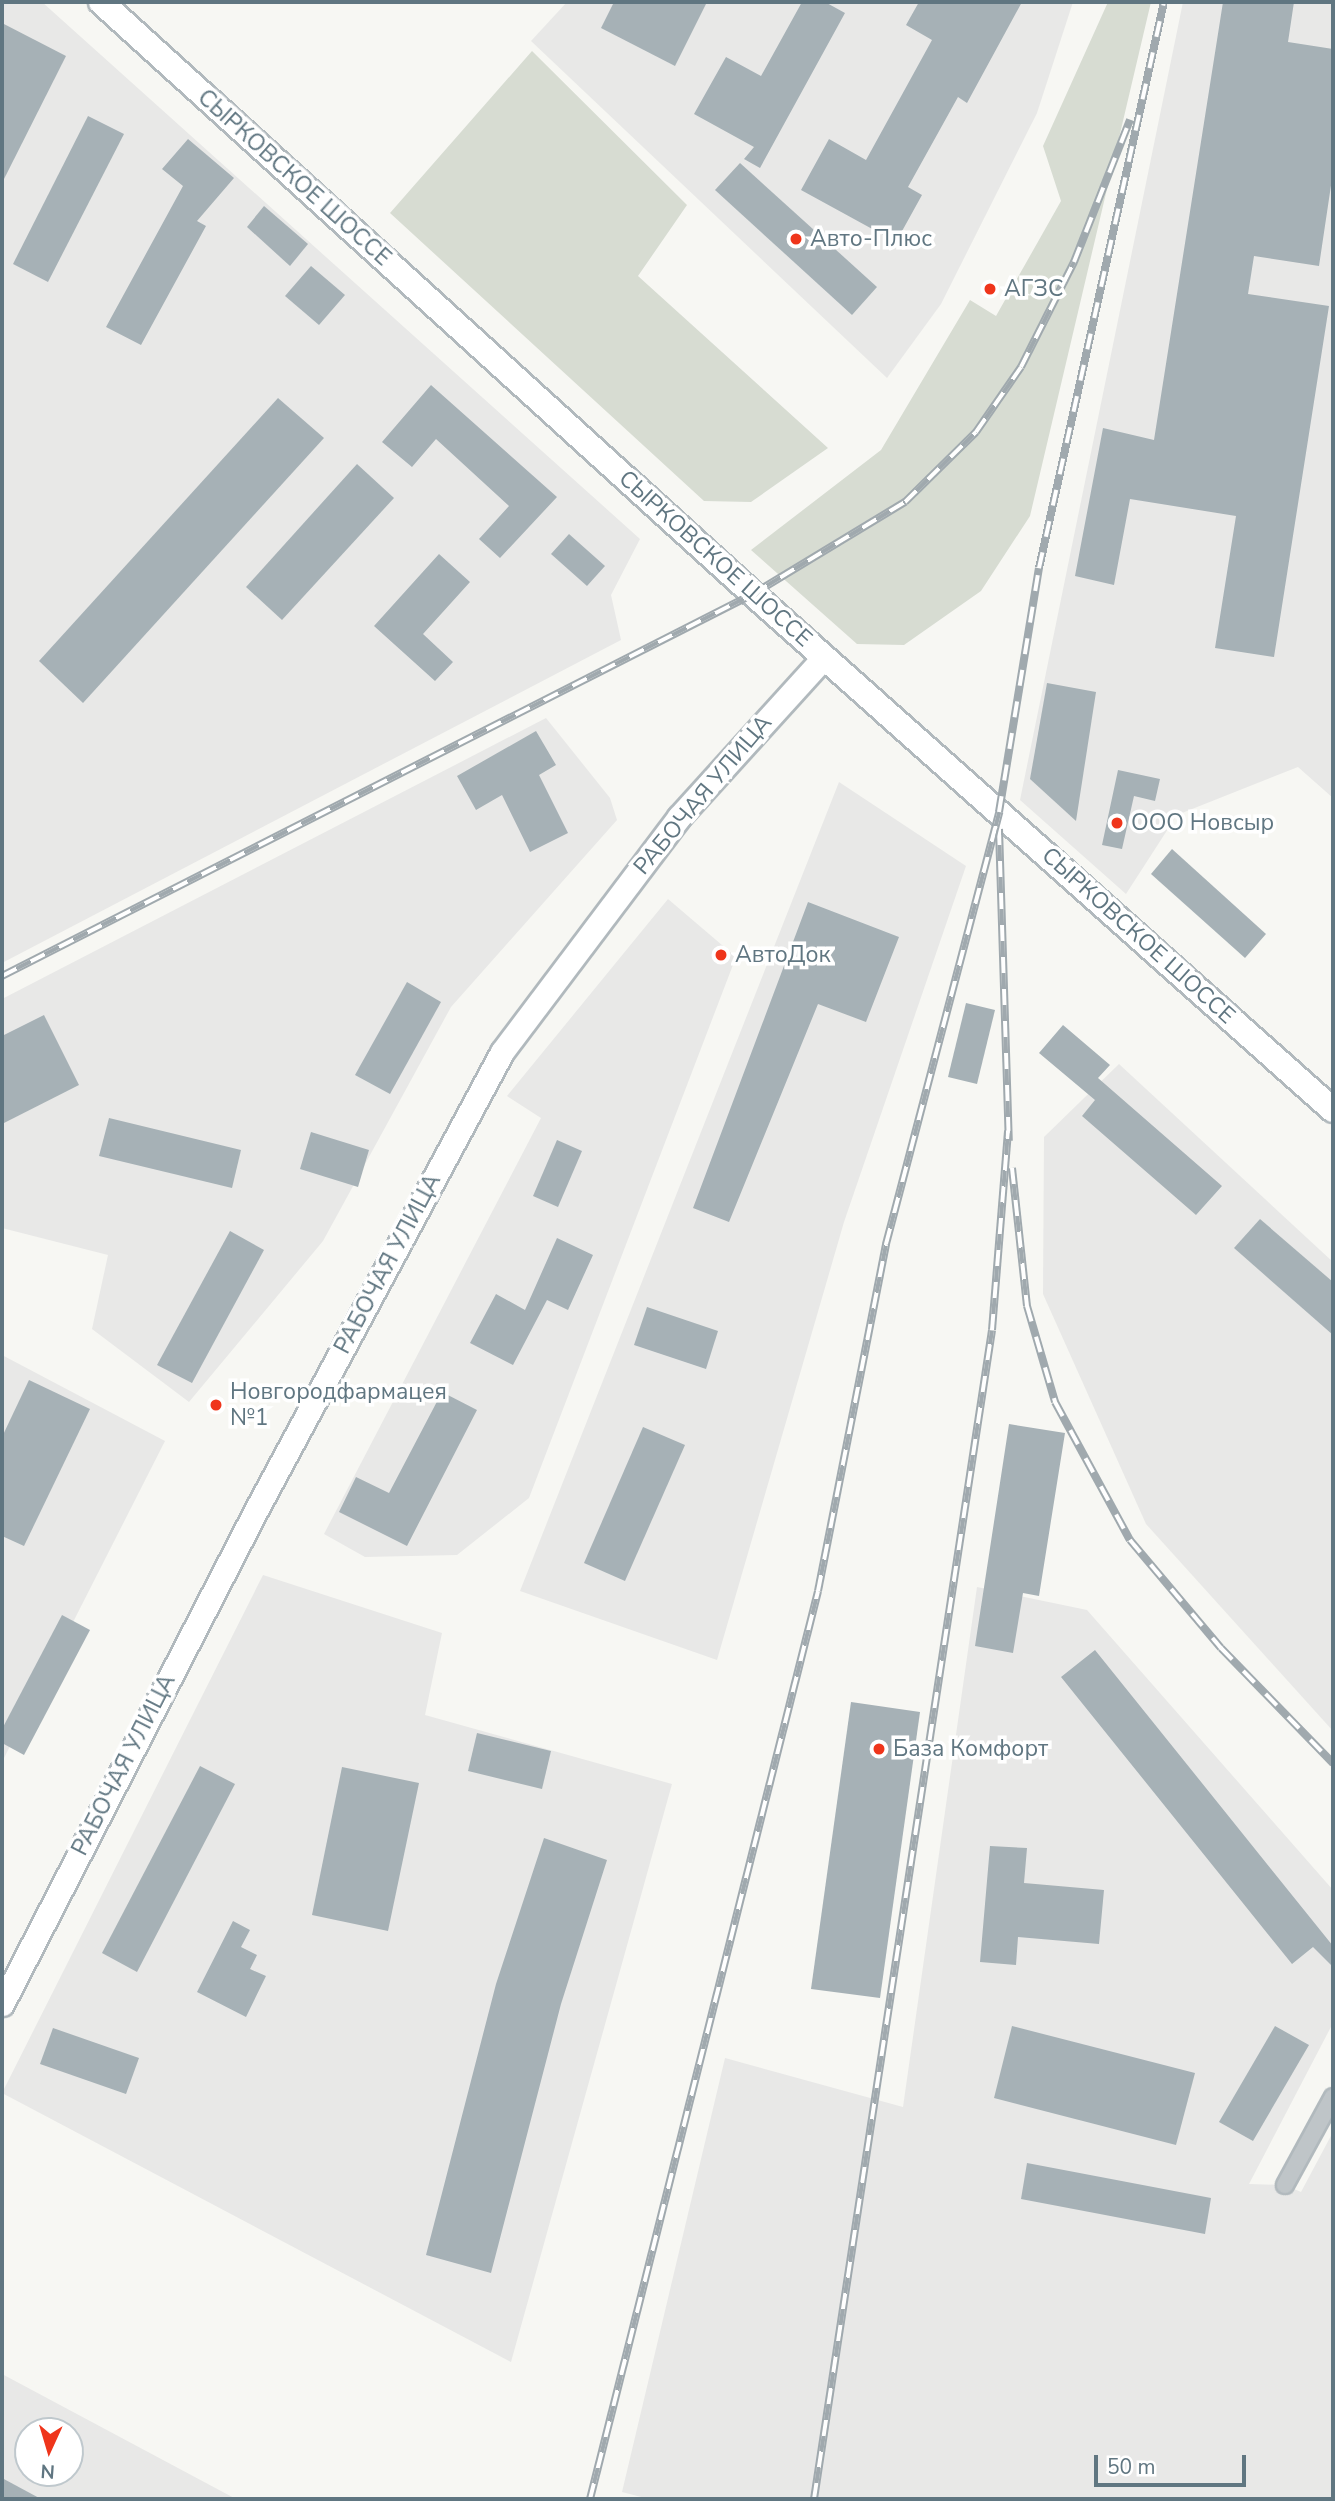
<!DOCTYPE html>
<html>
<head>
<meta charset="utf-8">
<style>
	body { margin:0 }
	#map { position:relative; width:1335px; height:2501px; overflow:hidden; background:#f7f7f3; font-family:"Nunito Sans",sans-serif }
	div>[style] { position:absolute }
	.built>* { inset:0; background:#e8e8e7 }
	.green>* { inset:0; background:#d7dcd2 }
	.building>* { inset:0; background:#a6b1b6 }
	.roads { filter:drop-shadow(2px 0 #b1b9bd) drop-shadow(-2px 0 #b1b9bd) drop-shadow(0 2px #b1b9bd) drop-shadow(0 -2px #b1b9bd) }
	.street>* { height:16px; margin:-8px; padding:0 8px; transform-origin:8px; border-radius:8px; background:#bfc5c8 }
	.secondary>* { height:23px; margin:-11.5px; padding:0 11.5px; transform-origin:11.5px; border-radius:11.5px; background:#fff }
	.primary>* { height:24px; margin:-12px; padding:0 12px; transform-origin:12px; border-radius:12px; background:#fff }
	.rail>* { height:8px; margin-top:-4px; transform-origin:0; background:repeating-linear-gradient(90deg,#fff 0 16px,#a0a9ae 0 32px); box-sizing:border-box; border-block:2px solid #a0a9ae }
	.dots>* { width:19px; height:19px; translate:-50% -50%; box-sizing:border-box; border:4px solid #fff; border-radius:50% }
	span { translate:-50% -50%; white-space:nowrap; text-align:center; line-height:1.15; -webkit-text-stroke:7px #fff; paint-order:stroke }
	.street-label { font-size:23px; color:#607681 }
	.poi-label { font-size:23px; color:#607681 }
	.left { translate:0 -50%; text-align:left }
	.frame { position:absolute; inset:0; border:4px solid #607681; pointer-events:none }
	.north { position:absolute; left:14px; top:2417px; width:70px; height:70px; box-sizing:border-box; background:#fff; border:2px solid #bfc8cd; border-radius:50%; rotate:184deg; font-size:19px; font-weight:700; line-height:28px; text-align:center; color:#607681 }
	.north::after { content:''; display:block; margin:auto; width:24px; height:32px; background:#ef351b; clip-path:polygon(50% 0,100% 100%,50% 72%,0 100%) }
	.scale { position:absolute; left:1094px; top:2455px; width:152px; height:32px; box-sizing:border-box; border:4px solid #607681; border-top:0; padding-left:9px; font-size:21px; line-height:24px; white-space:nowrap; color:#607681; -webkit-text-stroke:5px #fff; paint-order:stroke }
</style>
</head>
<body>
<div id="map">
	<div class="built">
		<i style="clip-path:polygon(2px 2px,42px 2px,640px 539px,611px 595px,621px 640px,2px 963px)"></i>
		<i style="clip-path:polygon(567px 2px,1073px 2px,1037px 113px,941px 304px,887px 378px,531px 41px)"></i>
		<i style="clip-path:polygon(1183px 2px,1333px 2px,1333px 798px,1298px 767px,1177px 815px,1126px 894px,1020px 800px)"></i>
		<i style="clip-path:polygon(546px 718px,610px 798px,617px 820px,451px 1007px,323px 1241px,189px 1402px,92px 1329px,108px 1255px,2px 1228px,2px 999px)"></i>
		<i style="clip-path:polygon(839px 782px,966px 866px,844px 1222px,717px 1660px,520px 1591px)"></i>
		<i style="clip-path:polygon(668px 899px,736px 957px,529px 1498px,457px 1555px,365px 1557px,324px 1534px,541px 1118px,507px 1096px)"></i>
		<i style="clip-path:polygon(1119px 1064px,1333px 1262px,1333px 1731px,1146px 1524px,1043px 1294px,1044px 1137px)"></i>
		<i style="clip-path:polygon(2px 1355px,165px 1441px,2px 1762px)"></i>
		<i style="clip-path:polygon(263px 1575px,442px 1633px,425px 1715px,672px 1784px,511px 2362px,2px 2093px)"></i>
		<i style="clip-path:polygon(977px 1587px,1087px 1610px,1333px 1890px,1333px 2023px,1249px 2184px,1285px 2185px,1301px 2192px,1333px 2132px,1333px 2499px,649px 2499px,622px 2492px,725px 2058px,903px 2107px)"></i>
		<i style="clip-path:polygon(evenodd,2px 2374px,236px 2499px,2px 2499px,2px 2374px,28px 2431px,70px 2431px,70px 2473px,28px 2473px,28px 2431px)"></i>
	</div>
	<div class="green">
		<i style="clip-path:polygon(1108px 2px,1151px 2px,1030px 516px,981px 591px,904px 645px,857px 644px,751px 550px,881px 450px,970px 300px,996px 316px,1061px 201px,1043px 146px)"></i>
		<i style="clip-path:polygon(532px 51px,687px 205px,638px 276px,828px 448px,751px 502px,704px 501px,390px 213px)"></i>
	</div>
	<div class="building">
		<i style="clip-path:polygon(614px 2px,707px 2px,675px 66px,601px 28px)"></i>
		<i style="clip-path:polygon(802px 2px,825px 2px,845px 13px,760px 168px,744px 159px,754px 147px,694px 114px,726px 57px,761px 76px)"></i>
		<i style="clip-path:polygon(919px 2px,1022px 2px,967px 103px,958px 97px,908px 187px,922px 195px,896px 242px,801px 190px,829px 139px,866px 160px,932px 40px,906px 25px)"></i>
		<i style="clip-path:polygon(1223px 2px,1294px 2px,1288px 42px,1333px 49px,1333px 172px,1319px 266px,1254px 256px,1248px 294px,1329px 306px,1274px 657px,1215px 648px,1236px 516px,1130px 499px,1114px 585px,1075px 576px,1103px 428px,1154px 440px)"></i>
		<i style="clip-path:polygon(2px 23px,66px 56px,2px 183px)"></i>
		<i style="clip-path:polygon(88px 116px,124px 134px,48px 282px,13px 264px)"></i>
		<i style="clip-path:polygon(188px 139px,234px 178px,197px 221px,206px 226px,141px 345px,106px 327px,183px 186px,162px 169px)"></i>
		<i style="clip-path:polygon(740px 163px,877px 287px,852px 315px,715px 190px)"></i>
		<i style="clip-path:polygon(264px 206px,308px 244px,290px 266px,247px 227px)"></i>
		<i style="clip-path:polygon(311px 266px,345px 295px,319px 325px,285px 296px)"></i>
		<i style="clip-path:polygon(431px 385px,557px 497px,500px 558px,479px 539px,509px 506px,436px 439px,412px 467px,382px 442px)"></i>
		<i style="clip-path:polygon(278px 398px,324px 438px,83px 703px,39px 661px)"></i>
		<i style="clip-path:polygon(357px 464px,394px 498px,282px 620px,246px 587px)"></i>
		<i style="clip-path:polygon(569px 534px,605px 566px,587px 586px,551px 554px)"></i>
		<i style="clip-path:polygon(439px 554px,470px 582px,423px 634px,453px 662px,435px 681px,374px 626px)"></i>
		<i style="clip-path:polygon(1047px 683px,1096px 692px,1076px 821px,1030px 779px)"></i>
		<i style="clip-path:polygon(536px 731px,556px 765px,539px 775px,568px 833px,530px 852px,502px 795px,476px 810px,457px 776px)"></i>
		<i style="clip-path:polygon(1118px 770px,1160px 779px,1155px 801px,1134px 796px,1122px 849px,1102px 845px)"></i>
		<i style="clip-path:polygon(1172px 849px,1266px 934px,1245px 958px,1151px 874px)"></i>
		<i style="clip-path:polygon(808px 902px,899px 937px,866px 1022px,818px 1004px,729px 1222px,693px 1208px)"></i>
		<i style="clip-path:polygon(407px 982px,441px 1002px,390px 1094px,355px 1075px)"></i>
		<i style="clip-path:polygon(966px 1003px,995px 1010px,977px 1084px,948px 1077px)"></i>
		<i style="clip-path:polygon(44px 1015px,79px 1085px,2px 1124px,2px 1036px)"></i>
		<i style="clip-path:polygon(1063px 1025px,1110px 1065px,1098px 1078px,1222px 1186px,1196px 1215px,1082px 1116px,1095px 1100px,1039px 1053px)"></i>
		<i style="clip-path:polygon(109px 1118px,241px 1150px,232px 1188px,99px 1156px)"></i>
		<i style="clip-path:polygon(311px 1132px,369px 1150px,358px 1187px,300px 1169px)"></i>
		<i style="clip-path:polygon(557px 1140px,582px 1151px,558px 1207px,533px 1196px)"></i>
		<i style="clip-path:polygon(1260px 1219px,1333px 1282px,1333px 1335px,1234px 1248px)"></i>
		<i style="clip-path:polygon(230px 1231px,264px 1250px,192px 1383px,157px 1365px)"></i>
		<i style="clip-path:polygon(557px 1238px,593px 1255px,568px 1310px,547px 1300px,513px 1365px,470px 1343px,496px 1294px,525px 1310px)"></i>
		<i style="clip-path:polygon(647px 1307px,718px 1331px,706px 1369px,634px 1345px)"></i>
		<i style="clip-path:polygon(29px 1380px,90px 1409px,24px 1546px,2px 1536px,2px 1437px)"></i>
		<i style="clip-path:polygon(442px 1392px,477px 1410px,407px 1546px,339px 1512px,356px 1477px,389px 1493px)"></i>
		<i style="clip-path:polygon(1009px 1424px,1065px 1433px,1039px 1596px,1023px 1593px,1013px 1653px,975px 1646px)"></i>
		<i style="clip-path:polygon(643px 1427px,685px 1445px,625px 1581px,584px 1563px)"></i>
		<i style="clip-path:polygon(62px 1615px,90px 1630px,24px 1755px,2px 1743px,2px 1729px)"></i>
		<i style="clip-path:polygon(1095px 1650px,1333px 1946px,1333px 1967px,1313px 1947px,1292px 1964px,1061px 1677px)"></i>
		<i style="clip-path:polygon(851px 1702px,920px 1712px,880px 1998px,811px 1989px)"></i>
		<i style="clip-path:polygon(477px 1733px,551px 1751px,542px 1789px,468px 1771px)"></i>
		<i style="clip-path:polygon(200px 1766px,235px 1784px,137px 1972px,102px 1953px)"></i>
		<i style="clip-path:polygon(342px 1767px,419px 1783px,388px 1931px,312px 1915px)"></i>
		<i style="clip-path:polygon(544px 1838px,607px 1860px,561px 2004px,491px 2273px,426px 2255px,496px 1984px)"></i>
		<i style="clip-path:polygon(990px 1846px,1027px 1848px,1024px 1883px,1104px 1890px,1099px 1944px,1018px 1937px,1016px 1965px,980px 1962px)"></i>
		<i style="clip-path:polygon(233px 1921px,250px 1930px,241px 1947px,257px 1955px,250px 1969px,266px 1976px,246px 2017px,197px 1992px)"></i>
		<i style="clip-path:polygon(1012px 2026px,1195px 2073px,1176px 2145px,994px 2098px)"></i>
		<i style="clip-path:polygon(1275px 2026px,1309px 2045px,1253px 2141px,1219px 2122px)"></i>
		<i style="clip-path:polygon(53px 2028px,139px 2058px,126px 2094px,40px 2064px)"></i>
		<i style="clip-path:polygon(1027px 2163px,1211px 2198px,1205px 2234px,1021px 2199px)"></i>
		<i style="clip-path:polygon(2px 2478px,41px 2499px,2px 2499px)"></i>
	</div>
	<div class="roads">
		<div class="street">
			<i style="left:1285px;top:2185px;width:100px;rotate:-61.4deg"></i>
		</div>
		<div class="secondary">
			<i style="left:2px;top:2004px;width:551px;rotate:-62.78deg"></i>
			<i style="left:254px;top:1514px;width:524px;rotate:-61.77deg"></i>
			<i style="left:502px;top:1052px;width:294px;rotate:-53deg"></i>
			<i style="left:679px;top:817px;width:216px;rotate:-47.8deg"></i>
		</div>
		<div class="primary">
			<i style="left:101px;top:2px;width:881px;rotate:42.24deg"></i>
			<i style="left:753px;top:594px;width:776px;rotate:41.66deg"></i>
		</div>
	</div>
	<div class="rail">
		<i style="left:999px;top:829px;width:312px;rotate:88.2deg"></i>
		<i style="left:2px;top:976px;width:843px;rotate:-26.96deg"></i>
		<i style="left:753px;top:594px;width:178px;rotate:-31.2deg"></i>
		<i style="left:905px;top:502px;width:100px;rotate:-44.6deg"></i>
		<i style="left:976px;top:432px;width:79px;rotate:-55.3deg"></i>
		<i style="left:1021px;top:367px;width:118px;rotate:-63.2deg"></i>
		<i style="left:1074px;top:262px;width:153px;rotate:-68.5deg"></i>
		<i style="left:1012px;top:1168px;width:139px;rotate:83.8deg"></i>
		<i style="left:1027px;top:1306px;width:100px;rotate:73.7deg"></i>
		<i style="left:1055px;top:1402px;width:157px;rotate:61.5deg"></i>
		<i style="left:1130px;top:1540px;width:141px;rotate:49.9deg"></i>
		<i style="left:1221px;top:1648px;width:161px;rotate:45.8deg"></i>
		<i style="left:590px;top:2499px;width:936px;rotate:-75.9deg"></i>
		<i style="left:818px;top:1591px;width:354px;rotate:-78.9deg"></i>
		<i style="left:886px;top:1244px;width:447px;rotate:-75.3deg"></i>
		<i style="left:999px;top:812px;width:247px;rotate:-80.7deg"></i>
		<i style="left:1039px;top:568px;width:580px;rotate:-77.55deg"></i>
		<i style="left:814px;top:2499px;width:1182px;rotate:-81.34deg"></i>
		<i style="left:992px;top:1330px;width:200px;rotate:-85.4deg"></i>
	</div>
	<div class="dots">
		<i style="left:796px;top:239px;background:#ef351b"></i>
		<i style="left:990px;top:289px;background:#ef351b"></i>
		<i style="left:1117px;top:823px;background:#ef351b"></i>
		<i style="left:721px;top:955px;background:#ef351b"></i>
		<i style="left:216px;top:1405px;background:#ef351b"></i>
		<i style="left:879px;top:1749px;background:#ef351b"></i>
	</div>
	<div class="street-label">
		<span style="left:294px;top:178px;rotate:42deg">СЫРКОВСКОЕ ШОССЕ</span>
		<span style="left:715px;top:559px;rotate:42deg">СЫРКОВСКОЕ ШОССЕ</span>
		<span style="left:703px;top:795px;rotate:-50deg">РАБОЧАЯ УЛИЦА</span>
		<span style="left:1138px;top:936px;rotate:42deg">СЫРКОВСКОЕ ШОССЕ</span>
		<span style="left:388px;top:1264px;rotate:-62deg">РАБОЧАЯ УЛИЦА</span>
		<span style="left:124px;top:1765px;rotate:-63deg">РАБОЧАЯ УЛИЦА</span>
	</div>
	<div class="poi-label">
		<span class="left" style="left:810px;top:239px">Авто-Плюс</span>
		<span class="left" style="left:1004px;top:289px">АГЗС</span>
		<span class="left" style="left:1131px;top:823px">ООО Новсыр</span>
		<span class="left" style="left:735px;top:955px">АвтоДок</span>
		<span class="left" style="left:230px;top:1405px">Новгородфармацея<br>№1</span>
		<span class="left" style="left:893px;top:1749px">База Комфорт</span>
	</div>
	<div class="frame"></div>
	<div class="north">N</div>
	<div class="scale">50 m</div>
</div>
</body>
</html>
